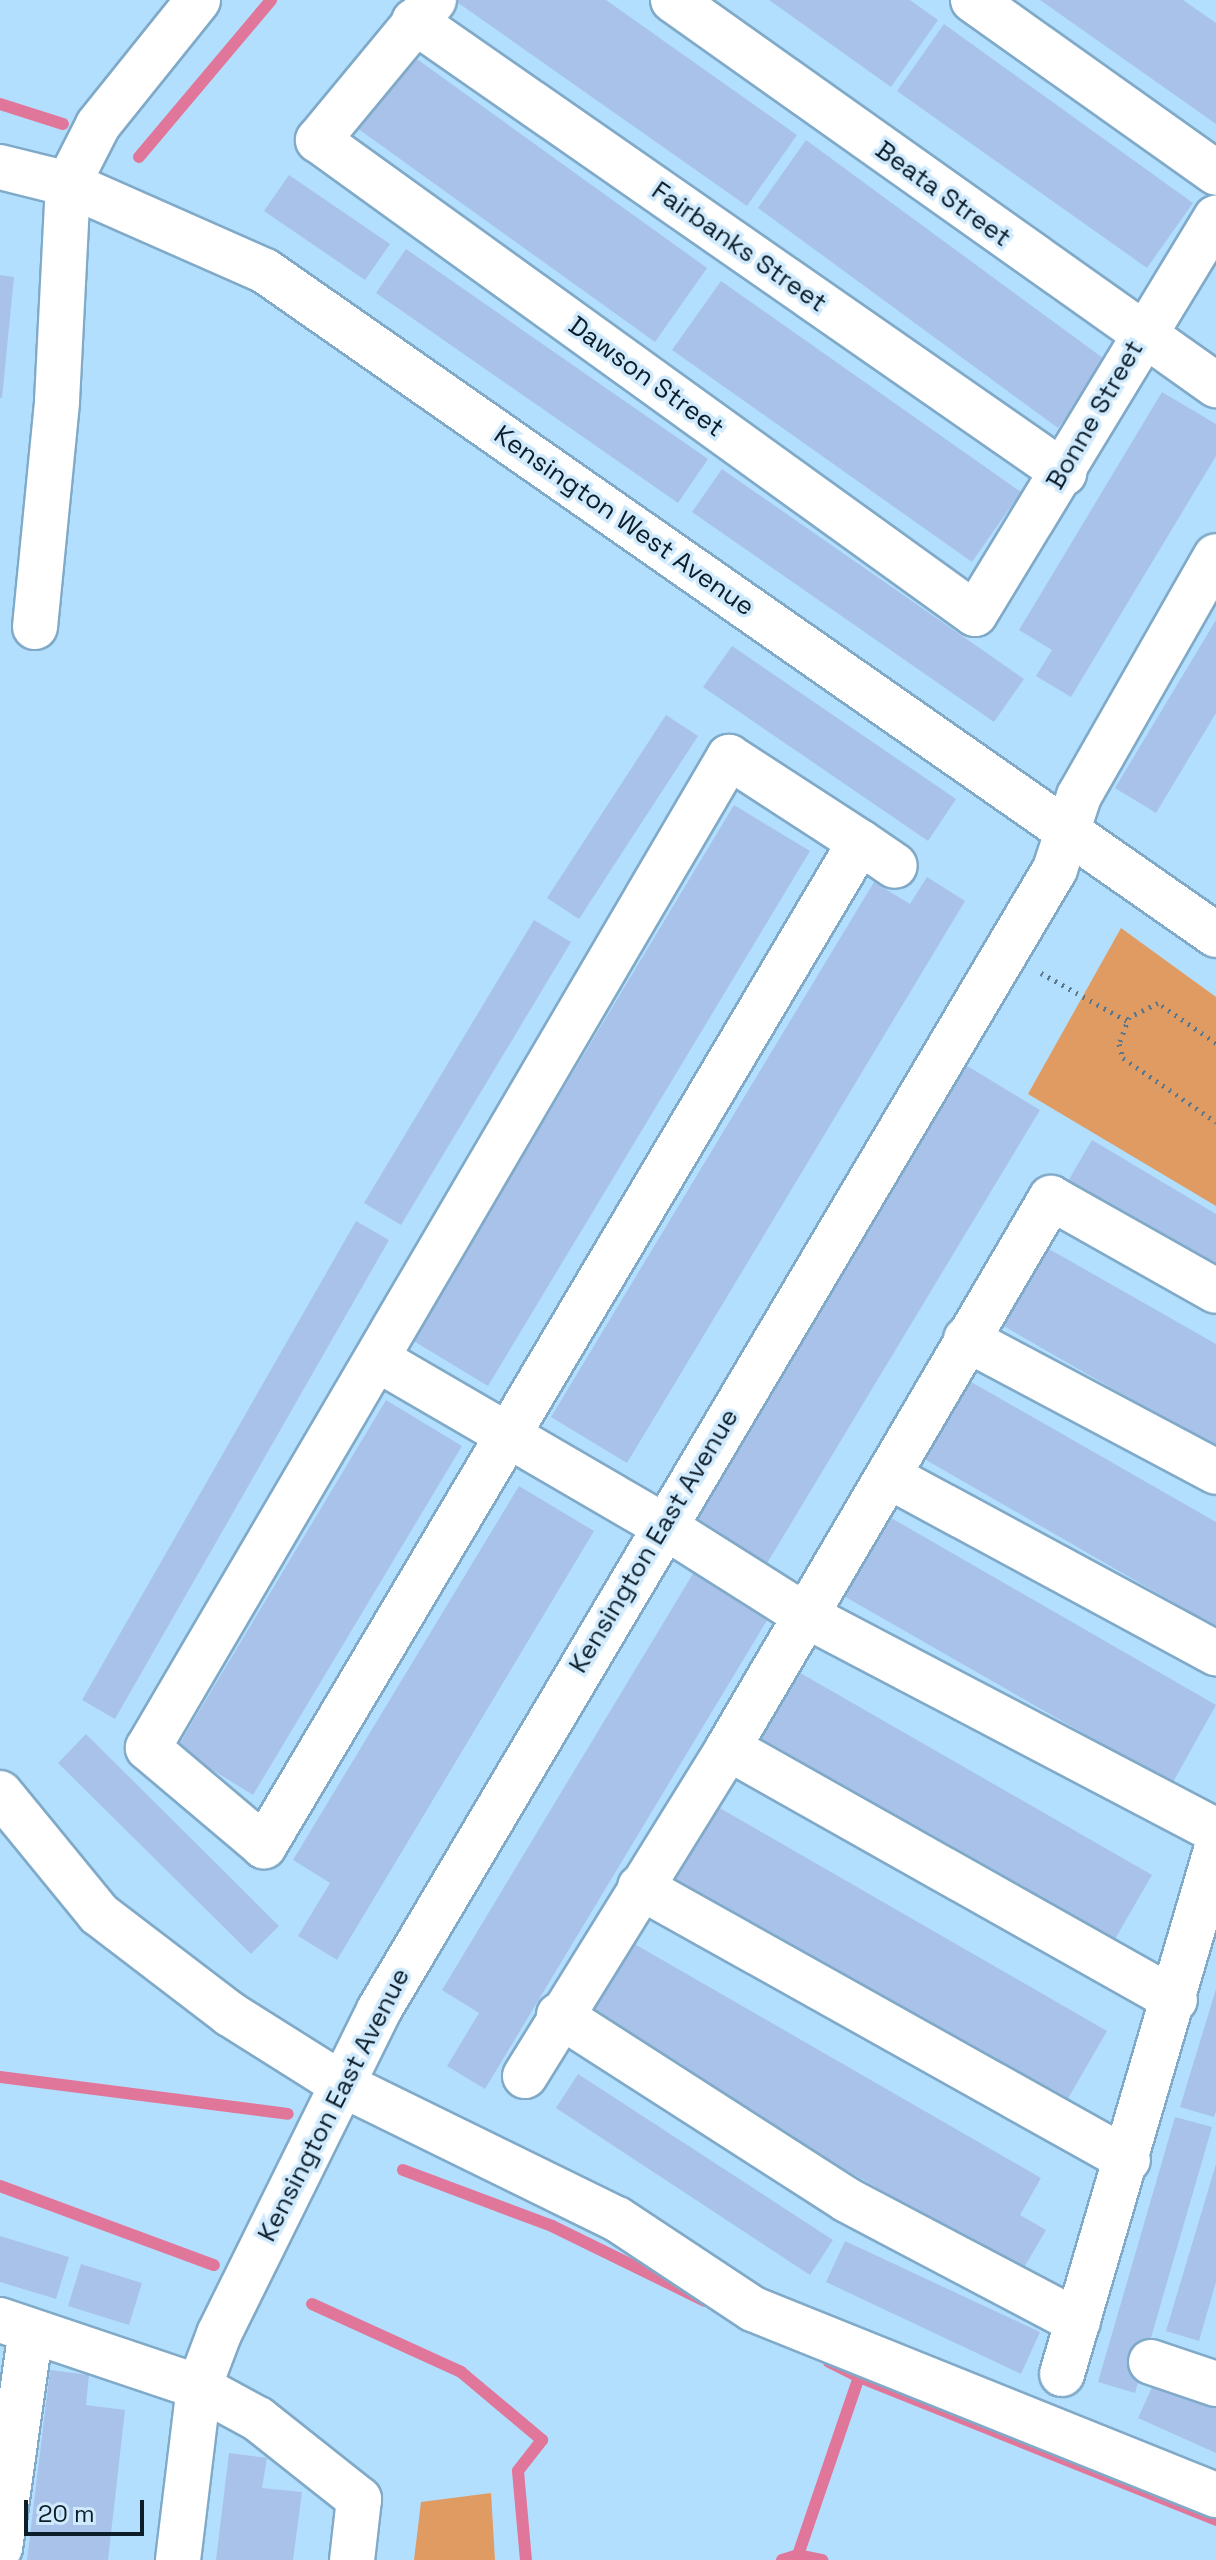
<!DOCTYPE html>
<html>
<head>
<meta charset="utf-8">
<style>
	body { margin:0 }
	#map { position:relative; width:1216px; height:2560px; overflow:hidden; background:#b3dffe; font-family:"Space Grotesk",sans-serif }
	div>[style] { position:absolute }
	.green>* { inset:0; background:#df9b62 }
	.stream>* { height:12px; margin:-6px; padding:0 6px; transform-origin:6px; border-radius:6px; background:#e0779a }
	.building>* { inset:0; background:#a9c2ea }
	.path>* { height:5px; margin-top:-2.5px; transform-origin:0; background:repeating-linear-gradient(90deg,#5a778c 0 2px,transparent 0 8px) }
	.roads { filter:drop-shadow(2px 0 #80aac8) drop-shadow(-2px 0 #80aac8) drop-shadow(0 2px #80aac8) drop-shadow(0 -2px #80aac8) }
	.minor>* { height:44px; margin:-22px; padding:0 22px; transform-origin:22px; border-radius:22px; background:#fff }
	span { translate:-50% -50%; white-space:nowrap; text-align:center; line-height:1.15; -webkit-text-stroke:7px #cfe9fd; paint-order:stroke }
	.street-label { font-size:26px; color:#0d1e2a }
	.scale { position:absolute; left:24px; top:2500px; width:120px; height:36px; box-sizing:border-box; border:4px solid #0d1e2a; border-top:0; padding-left:10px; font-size:24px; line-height:28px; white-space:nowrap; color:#0d1e2a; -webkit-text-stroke:6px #cfe9fd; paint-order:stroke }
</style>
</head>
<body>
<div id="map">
	<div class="green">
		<i style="clip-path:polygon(1121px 928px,1216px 997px,1216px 1206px,1028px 1094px)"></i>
		<i style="clip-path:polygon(491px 2493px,495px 2560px,414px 2560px,421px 2502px)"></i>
	</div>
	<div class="stream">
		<i style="left:0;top:104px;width:66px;rotate:17.6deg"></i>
		<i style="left:139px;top:157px;width:205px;rotate:-49.9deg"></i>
		<i style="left:0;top:2077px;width:290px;rotate:7.3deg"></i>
		<i style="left:403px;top:2170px;width:159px;rotate:20.6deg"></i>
		<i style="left:552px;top:2226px;width:170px;rotate:26.1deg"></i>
		<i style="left:0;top:2186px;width:228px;rotate:20.3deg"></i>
		<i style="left:312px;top:2304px;width:164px;rotate:24.5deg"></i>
		<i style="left:461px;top:2372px;width:106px;rotate:40deg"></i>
		<i style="left:542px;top:2440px;width:39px;rotate:128deg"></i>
		<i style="left:518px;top:2471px;width:89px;rotate:84.9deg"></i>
		<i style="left:859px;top:2377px;width:385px;rotate:21.8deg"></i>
		<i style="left:798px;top:2555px;width:188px;rotate:-71.1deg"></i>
		<i style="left:859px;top:2377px;width:34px;rotate:-153deg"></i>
		<i style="left:782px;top:2560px;width:17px;rotate:-17deg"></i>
		<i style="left:798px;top:2555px;width:25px;rotate:12deg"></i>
	</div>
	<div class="building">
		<i style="clip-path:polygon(454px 0,606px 0,797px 135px,747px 206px)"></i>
		<i style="clip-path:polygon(769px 0,910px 0,938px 20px,891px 87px)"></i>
		<i style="clip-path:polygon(1040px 0,1183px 0,1216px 23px,1216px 124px)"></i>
		<i style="clip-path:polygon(944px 24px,1193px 203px,1147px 268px,897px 91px)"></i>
		<i style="clip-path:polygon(403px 49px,707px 268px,655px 342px,350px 123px)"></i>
		<i style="clip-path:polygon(806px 140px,1107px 361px,1058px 428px,758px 208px)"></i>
		<i style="clip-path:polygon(289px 175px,390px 244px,365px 280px,264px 211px)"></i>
		<i style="clip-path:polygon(406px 249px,708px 459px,678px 503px,376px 293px)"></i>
		<i style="clip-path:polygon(0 275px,14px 277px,2px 398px,0 398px)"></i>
		<i style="clip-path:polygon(721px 281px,1021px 492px,972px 562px,672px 350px)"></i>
		<i style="clip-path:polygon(1162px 392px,1216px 424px,1216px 456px,1071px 697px,1036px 676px,1052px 650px,1019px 630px)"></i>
		<i style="clip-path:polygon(722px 469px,1024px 679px,994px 722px,692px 512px)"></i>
		<i style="clip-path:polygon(1216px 620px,1216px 713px,1156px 813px,1115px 788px)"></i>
		<i style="clip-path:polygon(732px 646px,956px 799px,928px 841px,703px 687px)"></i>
		<i style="clip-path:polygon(666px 715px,698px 736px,579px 919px,547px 898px)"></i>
		<i style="clip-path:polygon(734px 805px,810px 851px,488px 1386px,412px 1340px)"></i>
		<i style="clip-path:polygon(927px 877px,965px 901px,627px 1463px,551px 1417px,874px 882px,910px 904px)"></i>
		<i style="clip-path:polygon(534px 920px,571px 942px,401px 1225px,364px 1203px)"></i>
		<i style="clip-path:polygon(964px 1064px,1040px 1110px,766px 1565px,691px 1518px)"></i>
		<i style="clip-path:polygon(1092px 1140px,1216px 1214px,1216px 1278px,1064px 1188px)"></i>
		<i style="clip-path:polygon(356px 1221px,389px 1240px,115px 1719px,82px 1700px)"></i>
		<i style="clip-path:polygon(1028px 1237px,1216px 1344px,1216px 1448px,986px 1316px)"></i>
		<i style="clip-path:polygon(952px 1371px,1216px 1522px,1216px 1627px,907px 1449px)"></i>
		<i style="clip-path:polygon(386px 1400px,462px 1446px,253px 1795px,177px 1748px)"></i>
		<i style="clip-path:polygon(519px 1486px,594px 1531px,337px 1960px,298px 1936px,330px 1883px,293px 1860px)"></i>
		<i style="clip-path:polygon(874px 1508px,1216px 1705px,1172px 1784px,828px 1587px)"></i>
		<i style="clip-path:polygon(700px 1562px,775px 1607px,485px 2089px,447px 2066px,479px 2013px,442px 1990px)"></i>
		<i style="clip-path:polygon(783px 1663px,1152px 1875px,1107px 1953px,738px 1741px)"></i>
		<i style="clip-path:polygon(86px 1734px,279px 1926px,251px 1954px,58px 1763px)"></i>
		<i style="clip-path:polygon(711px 1803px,1107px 2031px,1062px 2109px,667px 1882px)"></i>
		<i style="clip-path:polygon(619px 1935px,1041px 2178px,1020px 2215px,1046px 2230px,1022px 2271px,574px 2014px)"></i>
		<i style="clip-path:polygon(1216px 1989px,1216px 2111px,1214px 2117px,1180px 2107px)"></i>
		<i style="clip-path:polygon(578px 2074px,833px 2240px,810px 2275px,556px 2108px)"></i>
		<i style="clip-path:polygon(1175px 2117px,1212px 2127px,1135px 2393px,1098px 2382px)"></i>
		<i style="clip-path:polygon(1216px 2164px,1216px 2282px,1199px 2341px,1166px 2331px)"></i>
		<i style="clip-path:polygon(0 2236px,69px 2257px,56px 2299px,0 2282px)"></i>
		<i style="clip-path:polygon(845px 2241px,1040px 2332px,1021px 2374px,826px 2282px)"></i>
		<i style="clip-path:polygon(81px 2264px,142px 2283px,129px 2325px,68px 2306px)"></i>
		<i style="clip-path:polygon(50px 2370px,89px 2375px,86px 2405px,125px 2410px,108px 2560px,27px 2560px)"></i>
		<i style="clip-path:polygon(1159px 2372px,1216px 2397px,1216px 2453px,1138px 2418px)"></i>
		<i style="clip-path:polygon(229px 2453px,267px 2458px,262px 2488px,302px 2492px,293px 2560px,216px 2560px)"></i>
	</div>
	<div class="path">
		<i style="left:1041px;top:973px;width:98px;rotate:29.2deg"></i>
		<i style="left:1216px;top:1043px;width:70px;rotate:-145.4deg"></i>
		<i style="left:1158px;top:1003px;width:32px;rotate:154deg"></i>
		<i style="left:1129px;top:1017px;width:29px;rotate:110deg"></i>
		<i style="left:1119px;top:1044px;width:15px;rotate:74deg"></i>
		<i style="left:1123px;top:1058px;width:113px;rotate:34.5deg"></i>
	</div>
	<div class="roads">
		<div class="minor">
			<i style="left:434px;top:0;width:182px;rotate:129.6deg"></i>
			<i style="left:318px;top:140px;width:810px;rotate:35.81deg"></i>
			<i style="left:975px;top:614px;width:464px;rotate:-58.7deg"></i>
			<i style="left:673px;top:0;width:666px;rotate:35.34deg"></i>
			<i style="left:973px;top:0;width:298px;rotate:35.4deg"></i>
			<i style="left:414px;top:21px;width:792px;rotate:34.81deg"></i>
			<i style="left:0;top:167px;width:70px;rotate:14deg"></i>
			<i style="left:68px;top:184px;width:215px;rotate:23.8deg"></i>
			<i style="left:265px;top:271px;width:1160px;rotate:34.92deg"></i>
			<i style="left:35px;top:627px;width:227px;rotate:-84.4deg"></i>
			<i style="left:57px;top:401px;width:217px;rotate:-87.1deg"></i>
			<i style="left:68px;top:184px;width:66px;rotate:-63deg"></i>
			<i style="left:98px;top:125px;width:160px;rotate:-51.3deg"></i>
			<i style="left:860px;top:842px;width:1168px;rotate:120.69deg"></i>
			<i style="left:264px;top:1846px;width:152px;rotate:-139.8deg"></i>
			<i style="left:148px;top:1748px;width:1149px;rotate:-59.62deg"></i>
			<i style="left:729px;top:757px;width:156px;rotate:33deg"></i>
			<i style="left:860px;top:842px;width:42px;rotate:34.4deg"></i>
			<i style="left:966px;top:1339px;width:283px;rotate:28deg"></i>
			<i style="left:377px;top:1359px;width:330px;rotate:30.2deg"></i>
			<i style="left:662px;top:1525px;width:167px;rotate:32.3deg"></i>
			<i style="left:803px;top:1614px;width:467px;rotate:27.7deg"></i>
			<i style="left:888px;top:1476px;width:373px;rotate:28.4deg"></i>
			<i style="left:728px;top:1748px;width:513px;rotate:29.41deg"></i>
			<i style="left:0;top:1793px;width:156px;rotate:50.7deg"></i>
			<i style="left:99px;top:1914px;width:165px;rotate:37.4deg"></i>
			<i style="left:230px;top:2014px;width:131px;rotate:32.2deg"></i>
			<i style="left:341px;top:2084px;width:307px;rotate:26.1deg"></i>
			<i style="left:617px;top:2219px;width:163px;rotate:33.5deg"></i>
			<i style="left:753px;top:2309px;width:499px;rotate:21.9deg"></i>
			<i style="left:640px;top:1887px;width:559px;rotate:29.22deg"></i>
			<i style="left:559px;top:2015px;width:342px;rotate:32.7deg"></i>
			<i style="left:847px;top:2200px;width:261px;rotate:27.8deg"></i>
			<i style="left:525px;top:2076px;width:386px;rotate:-58.2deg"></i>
			<i style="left:728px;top:1748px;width:638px;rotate:-59.58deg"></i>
			<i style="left:1051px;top:1198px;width:189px;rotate:29.4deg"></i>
			<i style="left:0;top:2320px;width:210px;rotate:18.6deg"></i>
			<i style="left:199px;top:2387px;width:67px;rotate:28.5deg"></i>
			<i style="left:258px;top:2419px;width:129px;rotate:38.4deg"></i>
			<i style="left:359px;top:2499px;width:61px;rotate:96.5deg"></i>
			<i style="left:1151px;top:2362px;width:69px;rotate:18.7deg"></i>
			<i style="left:1062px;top:2374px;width:546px;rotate:-73.62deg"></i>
			<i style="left:0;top:2548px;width:219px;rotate:-81.9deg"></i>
			<i style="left:178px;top:2560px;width:174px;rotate:-83.1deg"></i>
			<i style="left:199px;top:2387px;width:57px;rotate:-69.3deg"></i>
			<i style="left:219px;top:2334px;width:361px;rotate:-63.7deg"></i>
			<i style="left:379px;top:2010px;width:1326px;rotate:-59.35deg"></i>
			<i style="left:1055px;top:869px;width:77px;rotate:-71.8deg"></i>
			<i style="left:1079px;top:796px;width:276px;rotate:-60.3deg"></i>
		</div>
	</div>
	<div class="street-label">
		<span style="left:943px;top:194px;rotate:36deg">Beata Street</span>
		<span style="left:739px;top:247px;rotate:35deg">Fairbanks Street</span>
		<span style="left:646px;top:377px;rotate:36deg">Dawson Street</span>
		<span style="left:1095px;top:415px;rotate:-60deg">Bonne Street</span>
		<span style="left:624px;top:521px;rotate:35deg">Kensington West Avenue</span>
		<span style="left:654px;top:1541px;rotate:-59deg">Kensington East Avenue</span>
		<span style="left:334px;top:2105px;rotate:-63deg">Kensington East Avenue</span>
	</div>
	<div class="scale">20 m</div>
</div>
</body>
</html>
